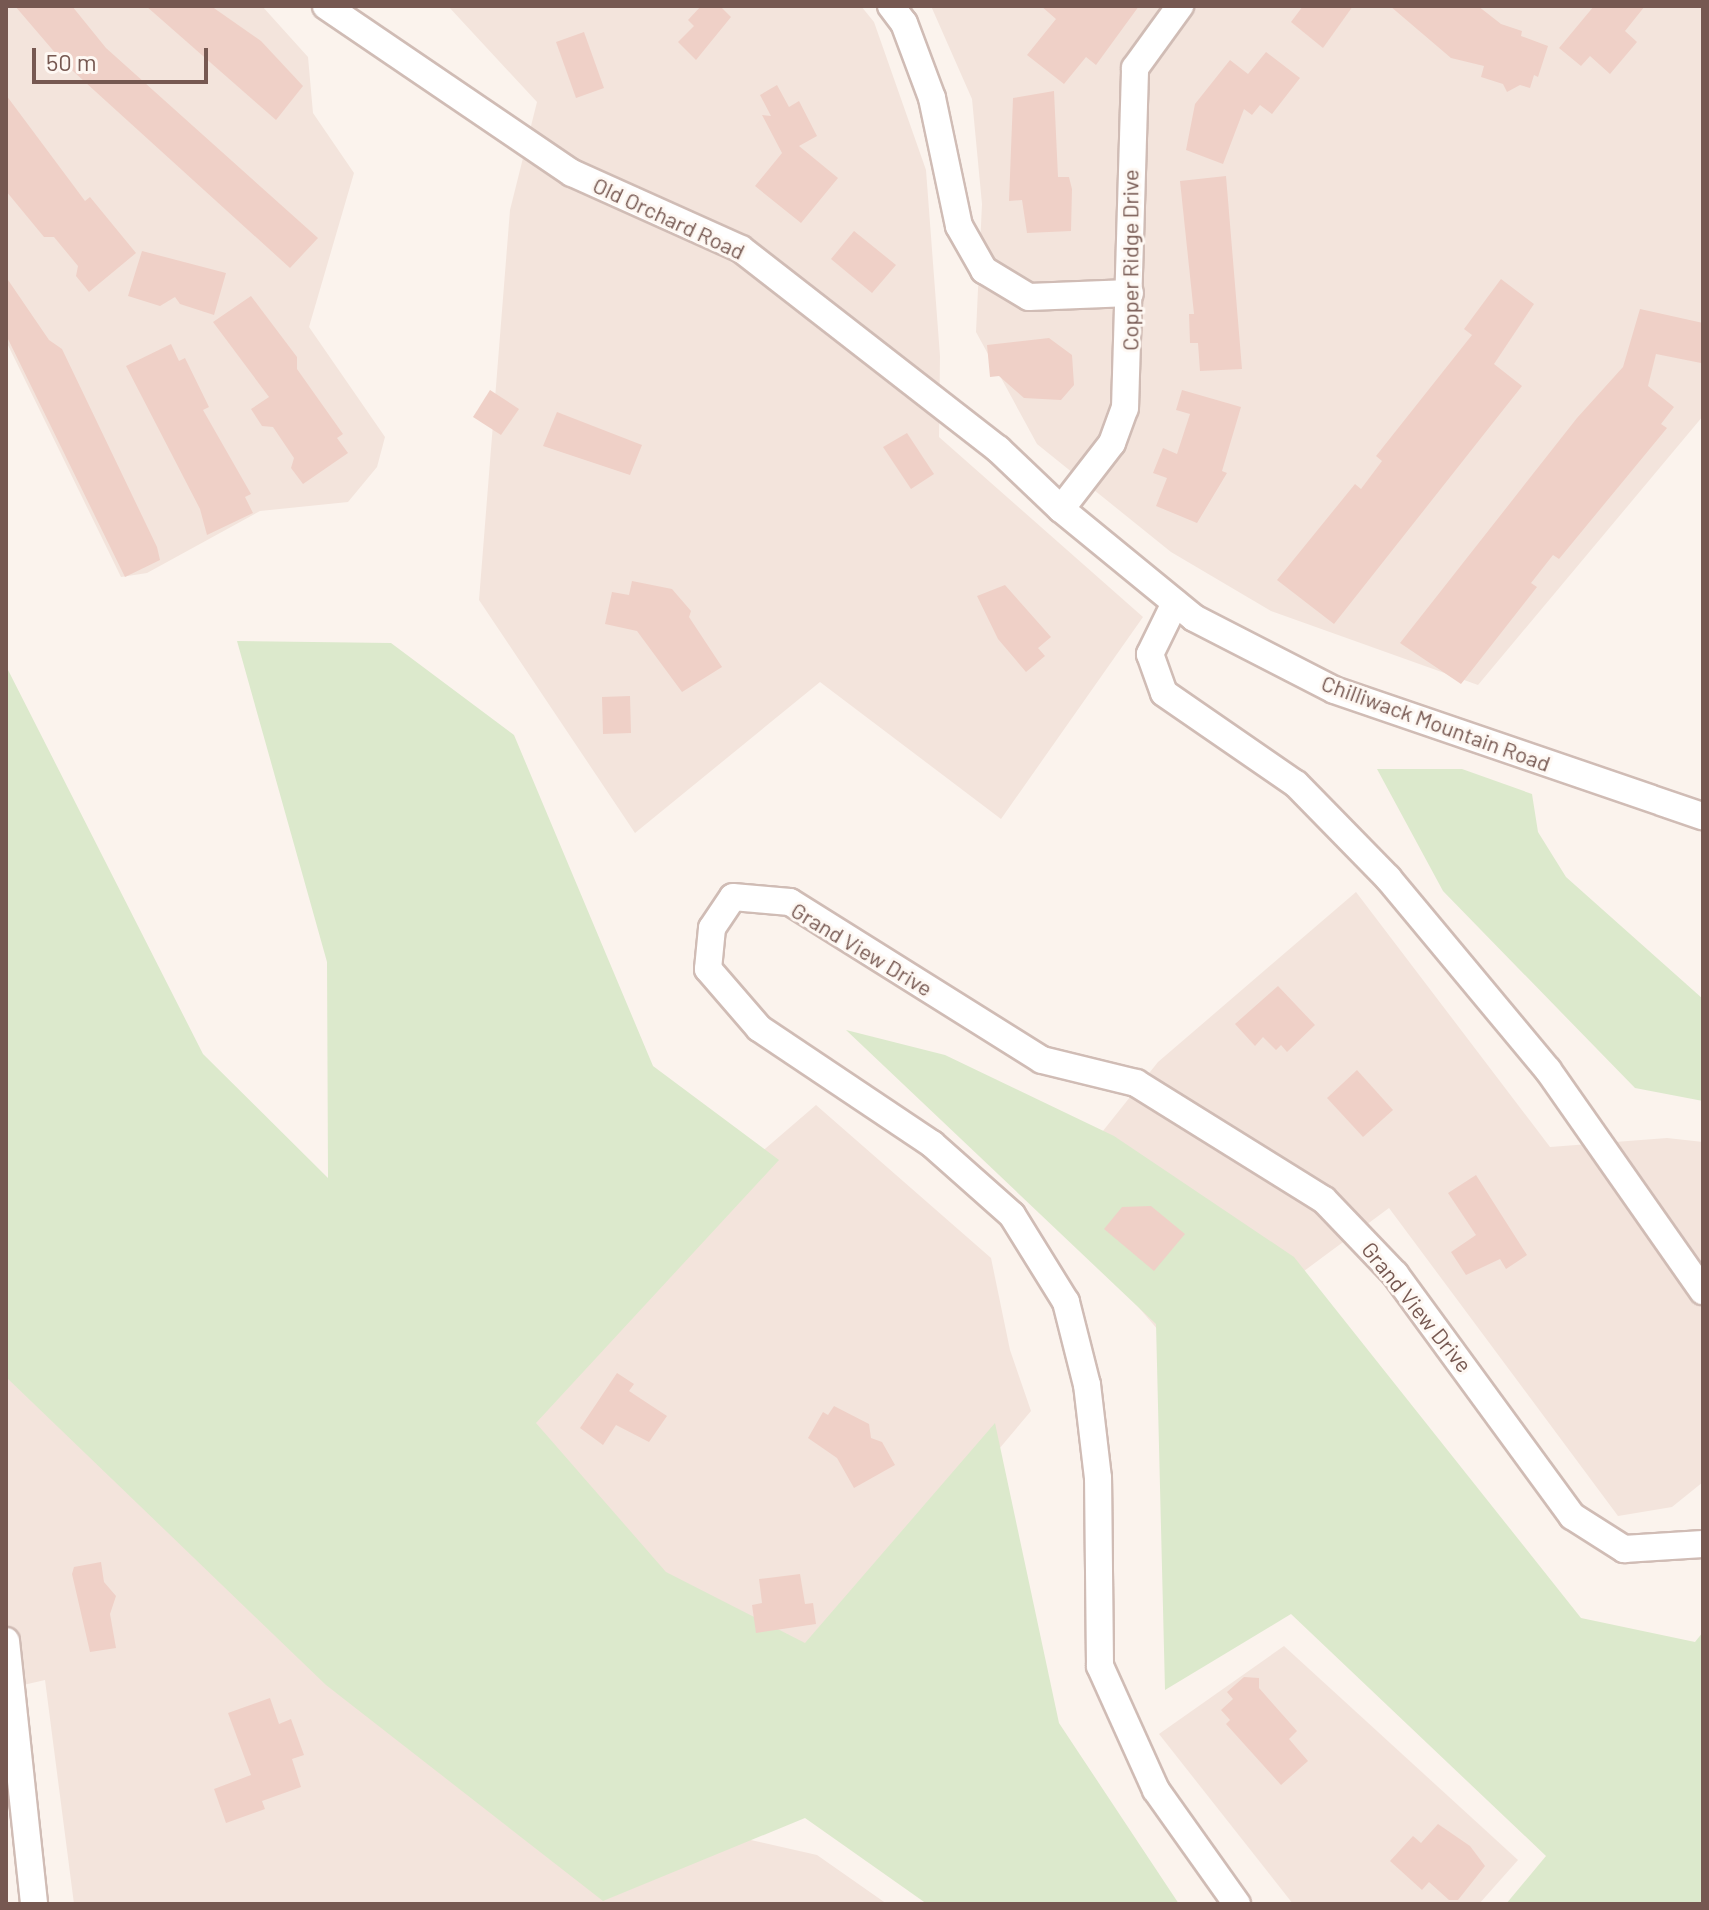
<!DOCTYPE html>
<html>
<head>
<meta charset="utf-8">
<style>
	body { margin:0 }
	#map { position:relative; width:1709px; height:1910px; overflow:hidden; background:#fbf3ed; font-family:Barlow,sans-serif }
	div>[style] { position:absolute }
	.residential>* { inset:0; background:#f3e4dc }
	.green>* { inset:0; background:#dce9cc }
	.building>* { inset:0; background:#efd0c7 }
	.roads { filter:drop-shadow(2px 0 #d0bcb5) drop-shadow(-2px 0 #d0bcb5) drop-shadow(0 2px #d0bcb5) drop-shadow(0 -2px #d0bcb5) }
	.minor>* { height:26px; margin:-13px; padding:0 13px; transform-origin:13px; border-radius:13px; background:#fff }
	span { translate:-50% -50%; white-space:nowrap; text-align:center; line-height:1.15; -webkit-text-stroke:6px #fef8f3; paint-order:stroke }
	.street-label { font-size:22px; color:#765851 }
	.frame { position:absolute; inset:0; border:8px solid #765851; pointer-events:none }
	.scale { position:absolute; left:32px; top:48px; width:176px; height:36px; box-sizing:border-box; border:4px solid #765851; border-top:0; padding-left:10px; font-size:24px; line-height:28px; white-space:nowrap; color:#765851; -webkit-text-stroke:6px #fef8f3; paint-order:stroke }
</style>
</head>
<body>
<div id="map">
	<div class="residential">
		<i style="clip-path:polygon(6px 6px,262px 6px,308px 57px,313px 113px,354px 173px,309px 327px,385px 437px,377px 467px,348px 502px,260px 511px,147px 573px,121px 577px,6px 341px)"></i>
		<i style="clip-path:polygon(448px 6px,861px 6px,874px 22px,926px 170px,940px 356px,939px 437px,1143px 617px,1001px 819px,820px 682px,635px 833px,479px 600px,510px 210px,537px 102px)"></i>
		<i style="clip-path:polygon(931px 6px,1703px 6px,1703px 416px,1478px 685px,1271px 611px,1171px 552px,1037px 444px,976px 332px,982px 204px,972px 99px)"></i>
		<i style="clip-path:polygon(1356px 892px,1550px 1147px,1667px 1138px,1703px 1142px,1703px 1482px,1672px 1507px,1618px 1516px,1389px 1208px,1184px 1360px,1047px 1201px,1158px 1062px)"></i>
		<i style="clip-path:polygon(816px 1105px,991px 1258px,1010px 1350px,1031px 1411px,797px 1688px,490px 1419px,730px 1179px)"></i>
		<i style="clip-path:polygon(6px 1324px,681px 1824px,817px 1855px,887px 1904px,74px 1904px,45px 1680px,6px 1689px)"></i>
		<i style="clip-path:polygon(1284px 1646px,1518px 1860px,1479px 1904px,1293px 1904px,1159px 1734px)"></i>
	</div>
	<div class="green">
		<i style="clip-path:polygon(237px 641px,391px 643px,514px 735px,653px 1066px,779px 1160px,536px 1423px,666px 1572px,805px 1643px,995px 1423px,1059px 1723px,1179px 1904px,927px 1904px,805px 1818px,603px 1901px,326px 1685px,6px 1377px,6px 666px,203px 1054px,328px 1178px,327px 962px)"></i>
		<i style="clip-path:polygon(1377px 769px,1462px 769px,1532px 794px,1538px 832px,1566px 877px,1703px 999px,1703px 1101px,1635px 1088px,1443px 891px)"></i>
		<i style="clip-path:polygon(846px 1030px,945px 1055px,1114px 1136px,1294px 1257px,1581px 1618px,1695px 1642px,1703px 1632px,1703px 1904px,1506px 1904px,1546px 1856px,1291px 1614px,1165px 1690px,1156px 1324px)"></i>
	</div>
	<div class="building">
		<i style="clip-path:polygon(15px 6px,72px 6px,106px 48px,318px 238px,290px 268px,63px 62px)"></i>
		<i style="clip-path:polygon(146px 6px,211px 6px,261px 41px,303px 86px,276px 120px)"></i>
		<i style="clip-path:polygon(701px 6px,720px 6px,731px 17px,696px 60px,678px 42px,694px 26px,688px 20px)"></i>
		<i style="clip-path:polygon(1041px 6px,1139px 6px,1096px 65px,1086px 57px,1064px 84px,1027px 55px,1056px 19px)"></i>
		<i style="clip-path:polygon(1303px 6px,1353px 6px,1323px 48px,1291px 22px)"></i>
		<i style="clip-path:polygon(1390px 6px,1478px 6px,1501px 24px,1522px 31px,1521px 36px,1548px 46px,1538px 77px,1534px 75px,1530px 88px,1520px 85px,1507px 92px,1503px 84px,1481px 77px,1484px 66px,1451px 58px)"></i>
		<i style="clip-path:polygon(1594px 6px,1645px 6px,1625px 31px,1637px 42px,1610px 74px,1590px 56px,1581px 66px,1559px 48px)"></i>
		<i style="clip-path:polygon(584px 32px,604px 88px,576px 98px,556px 42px)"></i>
		<i style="clip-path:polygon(1266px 52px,1300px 78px,1272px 114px,1260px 105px,1252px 115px,1244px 109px,1223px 164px,1186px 150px,1195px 104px,1230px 60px,1248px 74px)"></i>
		<i style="clip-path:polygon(777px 85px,789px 107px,799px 101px,817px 136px,799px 146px,838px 178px,801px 223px,755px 186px,782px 153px,762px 115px,771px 116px,760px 95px)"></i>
		<i style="clip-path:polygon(1054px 91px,1058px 177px,1069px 177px,1072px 189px,1071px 231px,1027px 233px,1022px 200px,1009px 201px,1013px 98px)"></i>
		<i style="clip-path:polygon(6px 95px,85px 201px,90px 197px,136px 253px,89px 292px,76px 276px,78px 266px,54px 237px,44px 237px,6px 191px)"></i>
		<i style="clip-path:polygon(1226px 176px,1242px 369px,1200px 371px,1198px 343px,1190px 343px,1189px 314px,1194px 314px,1180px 181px)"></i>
		<i style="clip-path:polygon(854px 231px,896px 265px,872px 293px,831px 259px)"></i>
		<i style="clip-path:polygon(142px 251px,226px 273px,214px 315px,180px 304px,175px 297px,160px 306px,128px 296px)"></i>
		<i style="clip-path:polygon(6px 277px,49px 340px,62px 349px,157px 547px,160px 560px,125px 577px,6px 335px)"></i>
		<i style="clip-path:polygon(1501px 279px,1534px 304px,1494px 364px,1522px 386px,1334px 624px,1277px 580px,1355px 484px,1361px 489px,1382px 461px,1376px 456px,1472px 335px,1464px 329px)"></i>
		<i style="clip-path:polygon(251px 296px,297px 357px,297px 369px,343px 434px,337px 438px,348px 453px,303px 484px,291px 468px,294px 458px,273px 427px,262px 426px,251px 409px,269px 397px,213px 322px)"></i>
		<i style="clip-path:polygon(1640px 309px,1703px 323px,1701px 363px,1656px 354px,1648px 386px,1674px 407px,1661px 424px,1667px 428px,1559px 559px,1553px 555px,1531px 583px,1537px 587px,1461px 684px,1400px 643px,1577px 418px,1623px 367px)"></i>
		<i style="clip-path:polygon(1049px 338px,1072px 355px,1074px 385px,1061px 400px,1024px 398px,999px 376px,990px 377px,987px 345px)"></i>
		<i style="clip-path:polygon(171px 344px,179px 361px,185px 358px,209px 407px,203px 410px,251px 494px,245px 497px,253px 513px,207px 535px,200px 509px,126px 366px)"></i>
		<i style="clip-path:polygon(490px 390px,519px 409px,501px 435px,473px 417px)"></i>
		<i style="clip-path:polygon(1182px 390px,1241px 407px,1222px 471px,1227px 473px,1197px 523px,1156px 506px,1167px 478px,1153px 473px,1163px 448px,1177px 454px,1190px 414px,1176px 410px)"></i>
		<i style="clip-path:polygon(557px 412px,642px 445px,630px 475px,543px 446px)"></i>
		<i style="clip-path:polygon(907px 433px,934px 474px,911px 489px,883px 447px)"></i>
		<i style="clip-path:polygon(632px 581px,672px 589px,691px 611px,689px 617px,722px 667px,682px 692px,637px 631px,605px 624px,612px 592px,629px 595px)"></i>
		<i style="clip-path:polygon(1005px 585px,1051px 637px,1038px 648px,1045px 656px,1026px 672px,998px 639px,977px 596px)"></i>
		<i style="clip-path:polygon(630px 696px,631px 733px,603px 734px,602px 697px)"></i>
		<i style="clip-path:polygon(1278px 986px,1315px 1025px,1287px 1052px,1281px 1045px,1276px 1050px,1263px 1037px,1255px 1046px,1235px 1024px)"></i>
		<i style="clip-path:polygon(1357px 1070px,1393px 1110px,1363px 1137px,1327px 1098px)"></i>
		<i style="clip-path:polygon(1476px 1175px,1527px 1255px,1506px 1269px,1500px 1259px,1466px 1275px,1451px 1252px,1476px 1235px,1448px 1193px)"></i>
		<i style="clip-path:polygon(1151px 1206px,1185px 1234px,1154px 1271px,1104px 1229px,1122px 1207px)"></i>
		<i style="clip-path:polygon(617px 1373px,634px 1384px,629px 1391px,667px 1416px,649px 1442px,616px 1425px,603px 1445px,580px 1428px)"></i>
		<i style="clip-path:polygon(834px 1406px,869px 1424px,871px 1438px,882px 1442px,895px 1465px,854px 1488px,837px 1458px,808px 1438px,823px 1412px,828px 1415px)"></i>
		<i style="clip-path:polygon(101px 1562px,104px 1582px,116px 1596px,110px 1614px,116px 1648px,90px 1652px,72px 1574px,74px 1567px)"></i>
		<i style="clip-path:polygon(800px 1574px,805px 1604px,813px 1603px,816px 1624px,756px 1633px,752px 1605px,762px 1603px,759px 1579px)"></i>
		<i style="clip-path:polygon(1244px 1677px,1259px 1678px,1259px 1688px,1297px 1731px,1289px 1739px,1308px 1761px,1281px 1785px,1226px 1724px,1230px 1720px,1221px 1710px,1233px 1699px,1227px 1692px)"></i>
		<i style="clip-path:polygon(270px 1698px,279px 1724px,291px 1719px,304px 1755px,292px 1759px,301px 1787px,262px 1801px,265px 1809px,226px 1823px,214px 1789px,251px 1775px,228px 1713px)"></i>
		<i style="clip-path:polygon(1438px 1824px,1470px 1846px,1485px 1866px,1458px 1900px,1449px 1900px,1429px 1882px,1422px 1890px,1390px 1861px,1413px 1836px,1421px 1843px)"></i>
	</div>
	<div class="roads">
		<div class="minor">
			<i style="left:326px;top:6px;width:297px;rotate:34.2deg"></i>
			<i style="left:572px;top:173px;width:185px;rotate:24.2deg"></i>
			<i style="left:741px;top:249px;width:326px;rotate:37.9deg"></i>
			<i style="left:998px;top:449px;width:87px;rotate:43.6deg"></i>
			<i style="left:1061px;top:509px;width:172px;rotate:39.3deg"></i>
			<i style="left:1194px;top:618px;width:157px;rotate:27.2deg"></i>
			<i style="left:1334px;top:690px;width:390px;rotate:18.9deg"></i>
			<i style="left:891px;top:6px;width:21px;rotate:53deg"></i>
			<i style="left:904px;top:23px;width:80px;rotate:69.5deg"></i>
			<i style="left:932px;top:98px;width:131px;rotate:78.1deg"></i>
			<i style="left:959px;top:226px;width:51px;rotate:60.4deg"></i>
			<i style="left:984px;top:270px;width:52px;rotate:31deg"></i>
			<i style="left:1029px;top:297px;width:101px;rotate:-2.3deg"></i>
			<i style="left:1061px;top:509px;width:83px;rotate:-52.3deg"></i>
			<i style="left:1112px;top:443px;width:37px;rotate:-70deg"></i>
			<i style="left:1125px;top:408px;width:340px;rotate:-88.3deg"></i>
			<i style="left:1135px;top:68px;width:77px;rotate:-54deg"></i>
			<i style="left:1175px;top:603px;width:57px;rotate:116.1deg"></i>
			<i style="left:1150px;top:654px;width:41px;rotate:70.3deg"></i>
			<i style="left:1164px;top:693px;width:160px;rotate:34.6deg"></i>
			<i style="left:1296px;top:784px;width:132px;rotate:45.6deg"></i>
			<i style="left:1388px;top:878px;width:250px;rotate:50.2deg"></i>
			<i style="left:1548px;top:1070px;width:270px;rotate:55deg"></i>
			<i style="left:6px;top:1641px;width:264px;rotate:83.9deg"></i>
			<i style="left:1237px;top:1904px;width:140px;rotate:-125.4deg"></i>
			<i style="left:1156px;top:1790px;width:136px;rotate:-114.3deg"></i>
			<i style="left:1100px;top:1666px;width:188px;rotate:-90.6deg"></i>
			<i style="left:1098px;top:1478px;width:94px;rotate:-96.7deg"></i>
			<i style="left:1087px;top:1385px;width:86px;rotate:-104.2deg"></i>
			<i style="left:1066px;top:1302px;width:102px;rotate:-121.8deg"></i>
			<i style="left:1012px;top:1215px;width:107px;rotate:-138.4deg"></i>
			<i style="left:932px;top:1144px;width:208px;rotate:-146.2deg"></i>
			<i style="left:759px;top:1028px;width:78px;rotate:-130.8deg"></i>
			<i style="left:708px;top:969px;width:41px;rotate:-84.4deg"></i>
			<i style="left:712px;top:928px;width:37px;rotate:-56deg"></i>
			<i style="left:733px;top:897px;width:57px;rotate:5deg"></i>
			<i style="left:790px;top:902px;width:297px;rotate:32.1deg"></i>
			<i style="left:1042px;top:1060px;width:97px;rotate:13.7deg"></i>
			<i style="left:1136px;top:1083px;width:221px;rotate:31.9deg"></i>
			<i style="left:1324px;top:1200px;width:103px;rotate:46.2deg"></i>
			<i style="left:1395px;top:1274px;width:300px;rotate:53.8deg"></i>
			<i style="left:1572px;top:1516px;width:62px;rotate:32.4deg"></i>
			<i style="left:1624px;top:1549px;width:79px;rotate:-3.6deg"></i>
		</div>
	</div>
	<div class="street-label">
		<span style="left:669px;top:218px;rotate:25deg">Old Orchard Road</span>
		<span style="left:1130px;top:260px;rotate:-90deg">Copper Ridge Drive</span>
		<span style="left:1436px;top:723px;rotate:20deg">Chilliwack Mountain Road</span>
		<span style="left:862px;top:949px;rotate:31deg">Grand View Drive</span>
		<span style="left:1417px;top:1307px;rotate:51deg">Grand View Drive</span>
	</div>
	<div class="frame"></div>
	<div class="scale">50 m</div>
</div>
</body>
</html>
